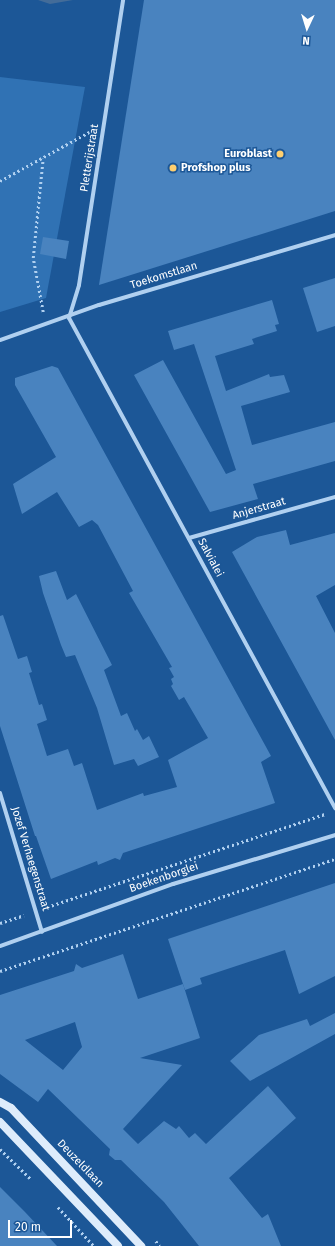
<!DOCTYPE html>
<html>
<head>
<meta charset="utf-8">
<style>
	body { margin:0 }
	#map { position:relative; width:335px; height:1246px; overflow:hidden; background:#1c5797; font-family:"Fira Sans",sans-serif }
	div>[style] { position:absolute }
	.green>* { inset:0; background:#3072b4 }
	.water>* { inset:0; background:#436c99 }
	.building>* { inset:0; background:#4983bf }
	.path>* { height:2.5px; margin-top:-1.25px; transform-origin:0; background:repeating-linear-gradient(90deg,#b0d0f0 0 2px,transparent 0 5px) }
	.street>* { height:4px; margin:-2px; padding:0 2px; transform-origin:2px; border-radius:2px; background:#b0d0f0 }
	.secondary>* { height:8px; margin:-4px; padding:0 4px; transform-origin:4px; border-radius:4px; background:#deecfb }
	.dots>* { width:11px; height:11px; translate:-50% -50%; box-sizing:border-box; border:2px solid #1c5797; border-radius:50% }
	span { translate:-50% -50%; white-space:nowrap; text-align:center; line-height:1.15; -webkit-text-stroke:3px #1c5797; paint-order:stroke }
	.poi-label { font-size:11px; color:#fff; font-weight:700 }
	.right { translate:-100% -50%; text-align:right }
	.left { translate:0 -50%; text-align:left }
	.street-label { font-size:11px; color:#fff }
	.north { position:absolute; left:287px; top:8px; width:40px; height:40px; -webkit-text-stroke:3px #1c5797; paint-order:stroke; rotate:184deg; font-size:11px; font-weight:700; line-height:16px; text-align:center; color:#fff }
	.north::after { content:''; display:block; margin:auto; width:14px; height:18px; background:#fff; clip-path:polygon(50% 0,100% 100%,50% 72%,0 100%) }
	.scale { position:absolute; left:8px; top:1220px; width:64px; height:18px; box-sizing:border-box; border:2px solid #fff; border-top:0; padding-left:5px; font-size:12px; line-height:14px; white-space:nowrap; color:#fff; -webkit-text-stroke:3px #1c5797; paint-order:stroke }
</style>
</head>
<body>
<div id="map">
	<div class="green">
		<i style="clip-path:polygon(0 77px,85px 87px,46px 298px,0 312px)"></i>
	</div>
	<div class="water">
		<i style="clip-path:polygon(38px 0,73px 0,50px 4px)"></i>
	</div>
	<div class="building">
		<i style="clip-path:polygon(144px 0,335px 0,335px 211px,99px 285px)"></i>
		<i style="clip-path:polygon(43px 237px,69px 241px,66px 259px,40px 254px)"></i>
		<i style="clip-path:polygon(335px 278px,335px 326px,317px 332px,303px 288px)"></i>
		<i style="clip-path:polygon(272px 300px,279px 324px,275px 325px,277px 331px,252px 339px,254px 344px,215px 356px,226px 391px,269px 374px,270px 377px,284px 375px,290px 392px,241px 406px,252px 445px,335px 422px,335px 461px,253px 484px,258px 499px,210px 512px,134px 375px,163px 360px,226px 474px,236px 470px,194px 344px,174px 350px,168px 331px)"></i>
		<i style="clip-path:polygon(52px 366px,58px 368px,271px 756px,261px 762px,275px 803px,123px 853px,120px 860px,115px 858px,98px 865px,97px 861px,51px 879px,36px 836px,35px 836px,0 726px,0 616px,3px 615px,18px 659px,27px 656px,32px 672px,29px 673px,39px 705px,42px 704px,47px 720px,37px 724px,47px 756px,68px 749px,74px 766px,82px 763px,97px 810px,143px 793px,144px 796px,177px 787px,168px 760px,208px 738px,184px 697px,179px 700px,171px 686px,173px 684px,171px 679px,174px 677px,169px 668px,172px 667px,129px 593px,133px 591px,98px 525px,92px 520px,79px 527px,57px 492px,22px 514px,13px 484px,56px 457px,15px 385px,15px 378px)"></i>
		<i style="clip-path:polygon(286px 530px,290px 545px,335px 533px,335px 585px,316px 596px,335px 633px,335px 740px,232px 552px,257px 537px)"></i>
		<i style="clip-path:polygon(56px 571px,67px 600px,76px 594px,112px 665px,104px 670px,121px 716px,127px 713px,135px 731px,137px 729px,143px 740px,149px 736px,159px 757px,138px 766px,134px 759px,114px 765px,97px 708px,75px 655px,66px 657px,61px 645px,43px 593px,39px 576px)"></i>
		<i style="clip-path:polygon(335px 883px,335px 976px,299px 994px,285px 950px,200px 978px,202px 984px,185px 990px,168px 939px)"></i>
		<i style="clip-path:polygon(evenodd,123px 954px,138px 999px,183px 984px,200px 1038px,140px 1058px,182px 1065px,123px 1129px,138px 1144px,164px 1121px,176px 1129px,179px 1126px,189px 1138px,195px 1133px,206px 1144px,268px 1086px,296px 1118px,229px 1178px,262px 1218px,268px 1214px,281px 1246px,199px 1246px,164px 1202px,121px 1160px,115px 1160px,109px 1155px,110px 1149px,48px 1089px,38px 1102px,0 1074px,0 995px,74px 971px,76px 964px,82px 968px,123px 954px,75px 1022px,82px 1047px,63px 1070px,25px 1040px,75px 1022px)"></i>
		<i style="clip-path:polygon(335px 1013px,335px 1034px,250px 1081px,230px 1061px,259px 1035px,307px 1019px,310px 1026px)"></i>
		<i style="clip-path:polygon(0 1187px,25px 1212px,57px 1246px,0 1246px)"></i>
	</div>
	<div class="path">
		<i style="left:0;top:181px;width:102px;rotate:-28.8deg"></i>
		<i style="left:43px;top:312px;width:55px;rotate:-100.5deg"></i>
		<i style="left:33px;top:258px;width:100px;rotate:-84.3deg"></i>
		<i style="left:47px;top:907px;width:293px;rotate:-18.5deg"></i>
		<i style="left:0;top:923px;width:25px;rotate:-18deg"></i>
		<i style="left:0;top:971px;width:353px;rotate:-18.5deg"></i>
		<i style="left:0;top:1149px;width:43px;rotate:44.1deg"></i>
		<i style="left:58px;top:1207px;width:53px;rotate:47.3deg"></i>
		<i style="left:156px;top:1241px;width:6px;rotate:51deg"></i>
	</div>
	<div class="street">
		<i style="left:69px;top:318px;width:558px;rotate:61.5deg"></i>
		<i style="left:69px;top:318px;width:34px;rotate:-73deg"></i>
		<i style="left:79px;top:285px;width:288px;rotate:-81.2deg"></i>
		<i style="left:0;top:340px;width:105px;rotate:-19.5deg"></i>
		<i style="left:99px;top:305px;width:246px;rotate:-16.5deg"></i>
		<i style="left:189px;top:538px;width:152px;rotate:-15.7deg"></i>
		<i style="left:0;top:793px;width:145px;rotate:73.2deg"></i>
		<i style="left:0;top:946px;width:184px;rotate:-19.7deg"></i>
		<i style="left:173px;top:884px;width:169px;rotate:-16.8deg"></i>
	</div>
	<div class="secondary">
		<i style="left:0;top:1102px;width:13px;rotate:29deg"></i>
		<i style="left:11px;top:1108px;width:190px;rotate:46.7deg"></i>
		<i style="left:0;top:1122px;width:171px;rotate:46.4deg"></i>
	</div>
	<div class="dots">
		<i style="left:280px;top:154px;background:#ffcf6f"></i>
		<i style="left:173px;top:168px;background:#ffcf6f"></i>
	</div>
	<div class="poi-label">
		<span class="right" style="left:272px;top:154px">Euroblast</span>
		<span class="left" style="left:181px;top:168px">Profshop plus</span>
	</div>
	<div class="street-label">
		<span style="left:90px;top:158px;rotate:-81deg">Pletterijstraat</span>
		<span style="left:164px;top:276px;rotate:-17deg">Toekomstlaan</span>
		<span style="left:259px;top:509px;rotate:-16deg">Anjerstraat</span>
		<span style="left:210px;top:558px;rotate:62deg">Salvialei</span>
		<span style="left:30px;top:859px;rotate:73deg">Jozef Verhaegenstraat</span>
		<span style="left:164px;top:878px;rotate:-19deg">Boekenborglei</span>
		<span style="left:80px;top:1164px;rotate:46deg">Deuzeldlaan</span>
	</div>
	<div class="north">N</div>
	<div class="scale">20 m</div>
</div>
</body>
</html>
